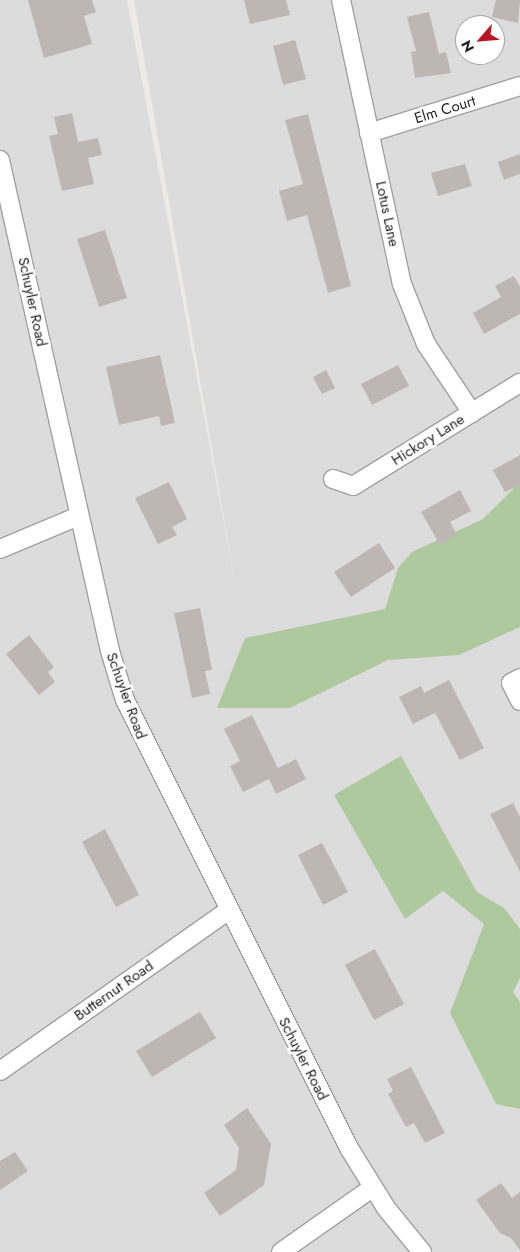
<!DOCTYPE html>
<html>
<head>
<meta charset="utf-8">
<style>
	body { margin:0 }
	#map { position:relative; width:520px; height:1252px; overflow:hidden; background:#eeebe6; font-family:Jost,sans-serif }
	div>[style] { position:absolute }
	.residential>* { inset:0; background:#dddcdc }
	.forest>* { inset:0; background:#afc99f }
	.building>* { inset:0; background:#beb6b3 }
	.roads { filter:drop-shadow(1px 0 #a0a0a0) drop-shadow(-1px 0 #a0a0a0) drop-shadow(0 1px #a0a0a0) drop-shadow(0 -1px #a0a0a0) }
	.minor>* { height:18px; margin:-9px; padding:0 9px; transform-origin:9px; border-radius:9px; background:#fff }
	span { translate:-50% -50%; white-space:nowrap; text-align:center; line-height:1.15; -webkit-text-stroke:5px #fff; paint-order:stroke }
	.street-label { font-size:15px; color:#1f1f1f }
	.north { position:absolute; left:455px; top:15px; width:50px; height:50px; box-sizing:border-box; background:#fff; border:1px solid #a5a5a5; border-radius:50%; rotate:243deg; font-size:14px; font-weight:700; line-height:20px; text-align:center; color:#1f1f1f }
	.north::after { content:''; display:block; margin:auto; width:18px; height:22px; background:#b81524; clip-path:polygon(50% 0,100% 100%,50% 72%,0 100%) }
</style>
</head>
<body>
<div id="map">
	<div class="residential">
		<i style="clip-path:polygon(evenodd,0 0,127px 0,236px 588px,134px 0,520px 0,520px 1252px,0 1252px,0 0,465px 25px,495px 25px,495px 55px,465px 55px,465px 25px)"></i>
	</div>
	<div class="forest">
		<i style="clip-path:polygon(520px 482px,520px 627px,459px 655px,388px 660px,290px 708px,217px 708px,245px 638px,385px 609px,398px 568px,412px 552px,483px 519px)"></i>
		<i style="clip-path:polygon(401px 756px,477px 892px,504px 908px,520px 929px,520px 978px,513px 992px,520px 1002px,520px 1109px,496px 1104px,450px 1013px,484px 924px,443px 891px,405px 919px,334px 795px)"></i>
	</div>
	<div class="building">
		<i style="clip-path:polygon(28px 0,92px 0,96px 12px,84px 16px,92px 44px,44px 58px)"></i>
		<i style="clip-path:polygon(244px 0,286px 0,290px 15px,250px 24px)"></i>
		<i style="clip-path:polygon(496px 0,520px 0,518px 23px,492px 17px)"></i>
		<i style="clip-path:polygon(429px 12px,439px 54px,446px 52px,451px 73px,415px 78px,411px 52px,416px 51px,407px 17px)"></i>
		<i style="clip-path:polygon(295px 40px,306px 79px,283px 85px,273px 46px)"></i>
		<i style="clip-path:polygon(72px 113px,78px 142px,98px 138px,102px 155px,88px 158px,94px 184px,62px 191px,49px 136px,58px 134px,54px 117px)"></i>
		<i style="clip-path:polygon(308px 114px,351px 286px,328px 293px,307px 215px,287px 221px,279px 191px,303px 184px,285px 120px)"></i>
		<i style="clip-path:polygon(520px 154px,520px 174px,504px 180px,498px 162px)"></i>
		<i style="clip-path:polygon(465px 164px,472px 186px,438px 196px,431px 173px)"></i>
		<i style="clip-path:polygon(105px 230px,127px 298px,99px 307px,77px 239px)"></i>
		<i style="clip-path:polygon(514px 276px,520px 287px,520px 314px,484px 334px,473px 313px,501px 297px,495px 286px)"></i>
		<i style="clip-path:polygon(160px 355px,175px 423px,161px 426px,159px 416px,119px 425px,106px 367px)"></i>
		<i style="clip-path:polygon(398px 365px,409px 386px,372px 405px,361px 384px)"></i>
		<i style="clip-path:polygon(326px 370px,335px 388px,322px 394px,313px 377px)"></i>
		<i style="clip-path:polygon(520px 455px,520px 485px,505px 492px,493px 470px)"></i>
		<i style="clip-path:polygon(169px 482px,187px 519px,172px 527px,177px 535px,158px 544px,135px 498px)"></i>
		<i style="clip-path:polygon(460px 490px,471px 511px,450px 522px,457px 535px,440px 545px,421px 512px)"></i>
		<i style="clip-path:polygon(379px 543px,395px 568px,351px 597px,334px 572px)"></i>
		<i style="clip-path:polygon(200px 608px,212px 670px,205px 671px,210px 694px,192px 698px,174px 613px)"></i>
		<i style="clip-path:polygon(29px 635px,54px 667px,48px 672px,55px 682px,39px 695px,6px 654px)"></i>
		<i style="clip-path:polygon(449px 680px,484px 748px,460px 760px,435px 713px,413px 724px,399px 697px,421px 686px,424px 693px)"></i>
		<i style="clip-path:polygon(252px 715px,278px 768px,296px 759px,306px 779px,276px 794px,269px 779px,243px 792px,230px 766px,240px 761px,224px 729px)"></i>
		<i style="clip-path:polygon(513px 803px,520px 817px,520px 872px,490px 814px)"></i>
		<i style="clip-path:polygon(105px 829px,139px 895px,116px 907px,82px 842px)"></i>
		<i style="clip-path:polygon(322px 843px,348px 892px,323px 905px,298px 855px)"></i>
		<i style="clip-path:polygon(375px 949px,404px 1004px,374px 1020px,345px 965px)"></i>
		<i style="clip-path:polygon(200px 1012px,216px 1038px,152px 1077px,136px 1051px)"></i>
		<i style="clip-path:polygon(411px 1067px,445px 1133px,425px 1143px,414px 1123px,406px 1127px,388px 1094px,393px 1091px,387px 1079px)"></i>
		<i style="clip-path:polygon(247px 1108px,271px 1144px,264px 1185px,220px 1216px,204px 1193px,236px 1170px,239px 1148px,224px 1125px)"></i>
		<i style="clip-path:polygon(15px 1152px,28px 1171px,0 1190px,0 1161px)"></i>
		<i style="clip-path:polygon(501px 1183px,512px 1198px,520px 1192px,520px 1250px,511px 1238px,500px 1233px,476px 1200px)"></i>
	</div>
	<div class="roads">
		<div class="minor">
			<i style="left:341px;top:0;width:290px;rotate:77.9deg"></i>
			<i style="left:402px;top:284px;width:65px;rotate:68.2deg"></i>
			<i style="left:426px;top:344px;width:83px;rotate:56.3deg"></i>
			<i style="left:369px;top:133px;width:158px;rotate:-17.3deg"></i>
			<i style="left:0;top:160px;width:503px;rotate:77.37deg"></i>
			<i style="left:110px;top:651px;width:51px;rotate:73deg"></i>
			<i style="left:125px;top:700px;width:501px;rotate:63.43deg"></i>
			<i style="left:349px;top:1148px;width:70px;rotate:58.3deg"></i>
			<i style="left:386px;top:1208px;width:57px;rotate:50.7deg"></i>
			<i style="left:333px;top:479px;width:21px;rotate:19deg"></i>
			<i style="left:353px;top:486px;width:196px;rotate:-31.7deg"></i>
			<i style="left:0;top:549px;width:86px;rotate:-22.7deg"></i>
			<i style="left:520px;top:678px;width:10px;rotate:151deg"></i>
			<i style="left:511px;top:683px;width:20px;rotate:63deg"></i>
			<i style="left:0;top:1071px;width:279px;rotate:-35.1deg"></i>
			<i style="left:281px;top:1252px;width:111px;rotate:-35.1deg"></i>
		</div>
	</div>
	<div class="street-label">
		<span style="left:445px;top:110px;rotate:-17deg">Elm Court</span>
		<span style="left:387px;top:214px;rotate:78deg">Lotus Lane</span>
		<span style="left:32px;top:302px;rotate:78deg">Schuyler Road</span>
		<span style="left:428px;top:440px;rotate:-32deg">Hickory Lane</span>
		<span style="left:126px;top:696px;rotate:70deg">Schuyler Road</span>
		<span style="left:114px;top:991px;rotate:-35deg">Butternut Road</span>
		<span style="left:303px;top:1059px;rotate:63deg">Schuyler Road</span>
	</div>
	<div class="north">N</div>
</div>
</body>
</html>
